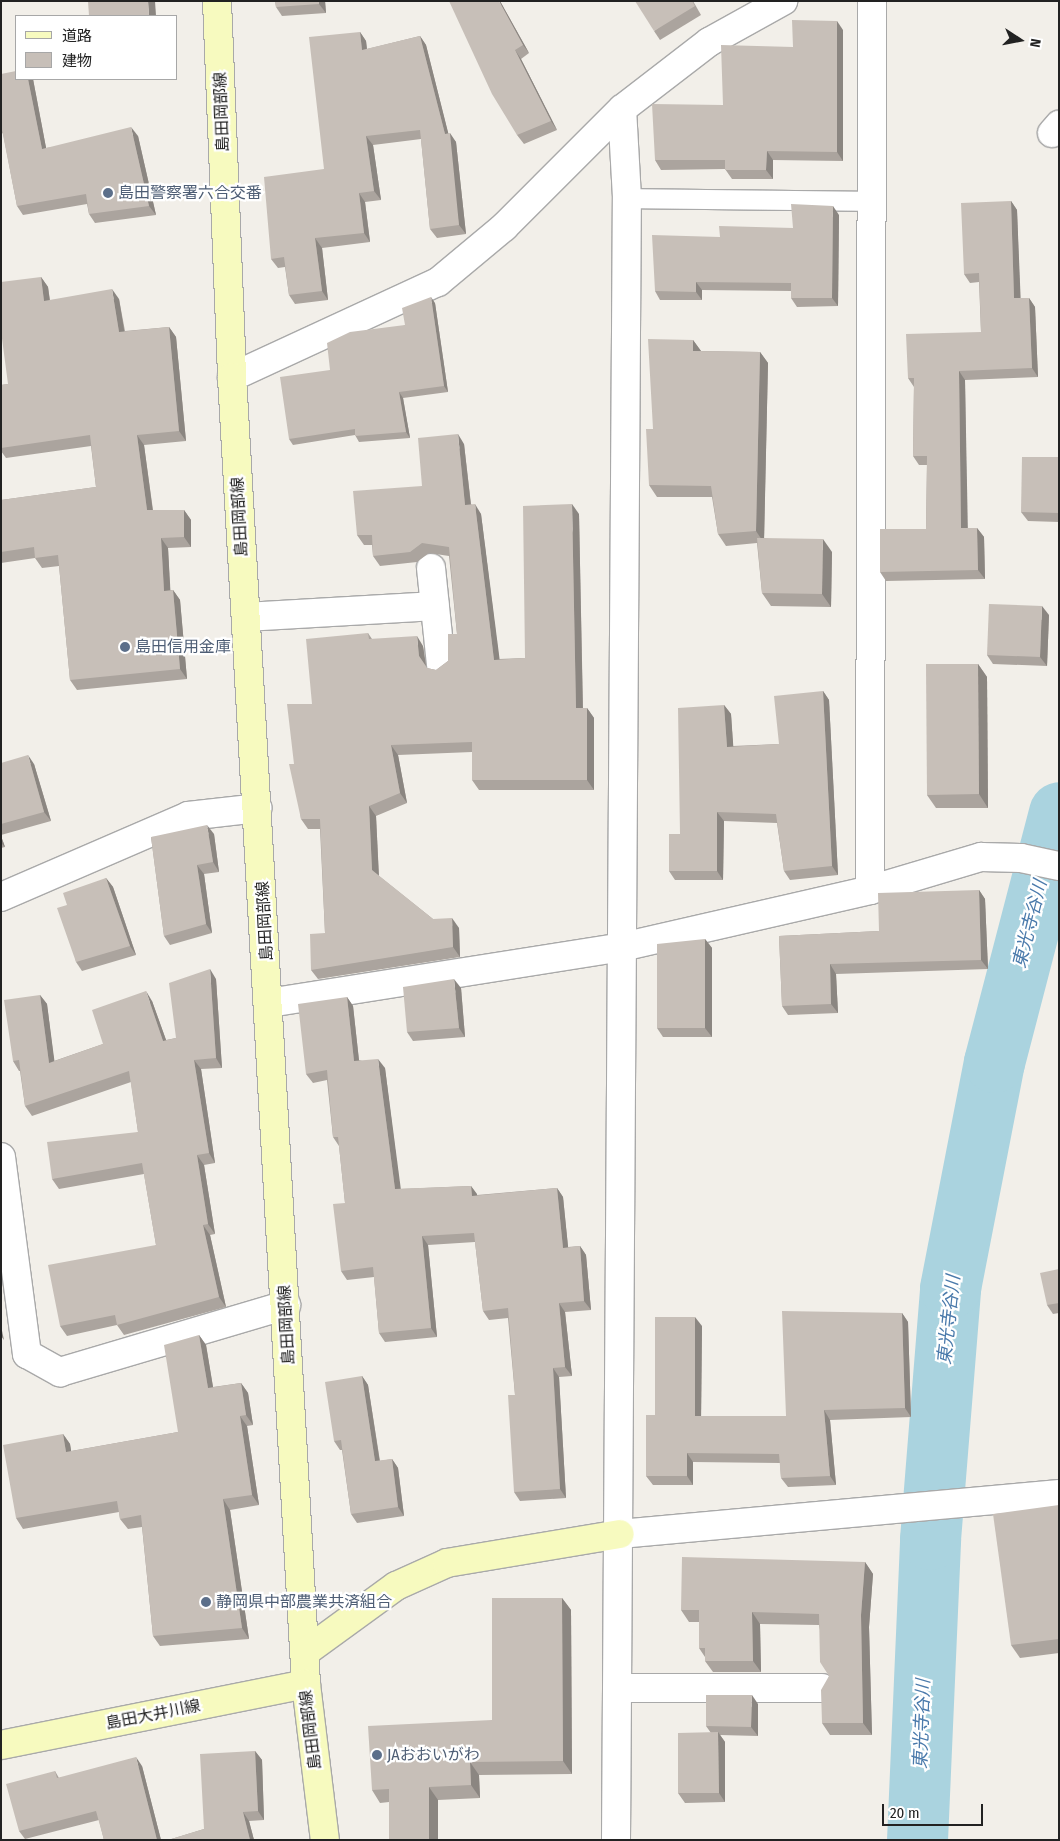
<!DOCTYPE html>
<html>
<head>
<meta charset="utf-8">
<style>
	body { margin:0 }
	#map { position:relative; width:1060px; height:1841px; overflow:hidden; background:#f2efe9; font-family:"Fira Sans Condensed","Noto Sans JP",sans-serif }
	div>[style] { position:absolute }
	.river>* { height:61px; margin:-30.5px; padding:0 30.5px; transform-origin:30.5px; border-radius:30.5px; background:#aad3df }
	.roads { filter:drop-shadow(1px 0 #a9a9a9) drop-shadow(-1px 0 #a9a9a9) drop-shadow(0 1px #a9a9a9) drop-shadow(0 -1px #a9a9a9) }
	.lane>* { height:19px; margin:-9.5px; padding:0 9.5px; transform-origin:9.5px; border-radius:9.5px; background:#fff }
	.street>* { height:28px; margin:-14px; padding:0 14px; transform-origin:14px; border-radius:14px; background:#fff }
	.secondary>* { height:28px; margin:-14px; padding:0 14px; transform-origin:14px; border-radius:14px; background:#f7fabf }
	.wall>* { inset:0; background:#aba49e }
	.shaded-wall>* { inset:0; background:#8b8681 }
	.building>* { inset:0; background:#c7bfb8 }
	.dots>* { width:14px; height:14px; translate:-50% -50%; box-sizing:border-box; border:2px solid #fff; border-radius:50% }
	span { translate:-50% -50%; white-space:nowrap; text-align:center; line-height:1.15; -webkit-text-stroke:4.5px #fff; paint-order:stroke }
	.street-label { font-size:16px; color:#222 }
	.service-label { font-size:16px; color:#4e5e75 }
	.left { translate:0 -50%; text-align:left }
	.water-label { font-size:18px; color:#4a7aab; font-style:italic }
	.frame { position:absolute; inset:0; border:2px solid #222; pointer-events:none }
	.legend { position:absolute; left:15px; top:15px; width:162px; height:65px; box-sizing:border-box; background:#fff; border:1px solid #a7a7a7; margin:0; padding:6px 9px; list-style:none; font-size:15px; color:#222 }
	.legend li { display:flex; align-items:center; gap:10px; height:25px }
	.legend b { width:25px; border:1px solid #a7a7a7 }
	.north { position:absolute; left:995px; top:15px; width:50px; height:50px; -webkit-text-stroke:4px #fff; paint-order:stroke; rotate:101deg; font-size:14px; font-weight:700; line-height:20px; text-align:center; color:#222 }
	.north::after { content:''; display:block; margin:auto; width:18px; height:22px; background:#222; clip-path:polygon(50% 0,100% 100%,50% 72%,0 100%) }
	.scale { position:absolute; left:882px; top:1804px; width:101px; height:22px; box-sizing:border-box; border:2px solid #222; border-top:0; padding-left:6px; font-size:15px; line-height:18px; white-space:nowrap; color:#222; -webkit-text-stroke:4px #fff; paint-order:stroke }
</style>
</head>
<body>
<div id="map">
	<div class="river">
		<i style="left:917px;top:1840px;width:301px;rotate:-87.5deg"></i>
		<i style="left:930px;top:1539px;width:252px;rotate:-85.4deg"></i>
		<i style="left:950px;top:1288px;width:230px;rotate:-79deg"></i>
		<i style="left:994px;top:1062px;width:258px;rotate:-75.4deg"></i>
	</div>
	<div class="roads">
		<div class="lane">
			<i style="left:627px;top:198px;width:245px;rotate:0.7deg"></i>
		</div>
		<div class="street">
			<i style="left:1052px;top:133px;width:11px;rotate:-49deg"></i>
			<i style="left:232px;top:377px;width:227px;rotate:-24.8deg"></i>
			<i style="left:438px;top:282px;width:86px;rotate:-39.8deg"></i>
			<i style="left:504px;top:227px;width:167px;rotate:-45deg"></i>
			<i style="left:622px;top:109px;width:110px;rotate:-37.6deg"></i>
			<i style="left:709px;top:42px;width:85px;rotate:-29deg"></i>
			<i style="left:431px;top:568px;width:97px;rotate:84.1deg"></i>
			<i style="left:246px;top:617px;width:189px;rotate:-3.3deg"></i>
			<i style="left:870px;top:890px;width:889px;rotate:-89.87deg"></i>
			<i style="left:1px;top:897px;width:204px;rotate:-23.4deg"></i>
			<i style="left:188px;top:816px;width:70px;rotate:-6.5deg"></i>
			<i style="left:269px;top:1003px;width:357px;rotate:-9deg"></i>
			<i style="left:622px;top:947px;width:254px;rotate:-12.9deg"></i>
			<i style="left:870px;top:890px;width:116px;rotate:-16.6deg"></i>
			<i style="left:981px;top:857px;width:40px;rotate:1.4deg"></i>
			<i style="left:1021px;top:858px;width:39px;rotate:12deg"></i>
			<i style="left:1px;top:1157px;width:199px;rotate:82.5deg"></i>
			<i style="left:27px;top:1354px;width:38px;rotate:29deg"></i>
			<i style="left:60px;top:1372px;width:236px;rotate:-16.5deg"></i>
			<i style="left:620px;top:1534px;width:441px;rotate:-5.2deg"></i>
			<i style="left:618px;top:1688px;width:204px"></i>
			<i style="left:616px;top:1840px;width:1642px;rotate:-89.62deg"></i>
			<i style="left:627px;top:198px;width:89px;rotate:-93.2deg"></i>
		</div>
		<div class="secondary">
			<i style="left:217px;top:1px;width:376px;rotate:87.7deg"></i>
			<i style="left:232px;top:377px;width:1309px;rotate:86.76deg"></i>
			<i style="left:306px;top:1684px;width:157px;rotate:83.1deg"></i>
			<i style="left:304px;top:1653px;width:114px;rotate:-36.1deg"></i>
			<i style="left:396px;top:1586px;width:56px;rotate:-24.3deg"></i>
			<i style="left:447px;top:1563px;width:175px;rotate:-9.5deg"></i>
			<i style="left:1px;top:1745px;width:311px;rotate:-11.3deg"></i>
		</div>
	</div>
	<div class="wall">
		<i style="clip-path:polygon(275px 1px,325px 1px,326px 13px,282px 16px,276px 7px)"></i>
		<i style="clip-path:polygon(500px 1px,529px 53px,521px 59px,557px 130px,524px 144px,517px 135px)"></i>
		<i style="clip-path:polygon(693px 1px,701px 15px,660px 40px,654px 31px)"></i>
		<i style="clip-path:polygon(843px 30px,843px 161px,773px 160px,773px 179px,732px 179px,725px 169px,661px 170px,655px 160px,723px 105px,793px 47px)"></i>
		<i style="clip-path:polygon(360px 32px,366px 41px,367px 49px,420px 36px,426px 45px,448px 133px,456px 142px,466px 234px,437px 238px,430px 229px,421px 139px,373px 145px,381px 200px,365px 202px,370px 242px,322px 248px,328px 300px,295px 304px,289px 295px,285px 267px,278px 268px,271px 259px,324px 169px)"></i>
		<i style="clip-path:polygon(1px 74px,16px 79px,33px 79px,46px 148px,138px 136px,156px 215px,95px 223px,89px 214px,87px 204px,23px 215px,17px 206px,3px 133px,1px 134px)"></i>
		<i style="clip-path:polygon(1011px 201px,1017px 210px,1020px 298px,1029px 298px,1035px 307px,1038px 377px,965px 380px,967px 528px,977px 528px,984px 537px,985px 579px,886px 581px,880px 572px,926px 529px,927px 465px,919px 465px,913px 456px,914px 387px,908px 378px,981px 332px,979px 282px,970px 283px,964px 274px)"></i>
		<i style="clip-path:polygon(839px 215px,838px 306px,797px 307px,791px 298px,791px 291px,702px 290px,702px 300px,660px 300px,655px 291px,720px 237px,793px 228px)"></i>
		<i style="clip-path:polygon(41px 277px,48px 287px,50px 300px,119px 299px,125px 331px,169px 327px,176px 337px,186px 441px,144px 445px,153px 510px,184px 510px,191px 520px,191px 547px,168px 548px,170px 590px,173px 590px,180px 600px,187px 679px,77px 690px,70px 680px,59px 566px,42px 568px,35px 558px,1px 563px,1px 500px,96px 487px,91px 446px,6px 458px,1px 451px,1px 385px,8px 384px)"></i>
		<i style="clip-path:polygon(435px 303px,448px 392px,403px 398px,410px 438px,359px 442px,355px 435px,293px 445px,289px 439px,330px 370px,405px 325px)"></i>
		<i style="clip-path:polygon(693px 340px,701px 351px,760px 352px,768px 363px,764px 538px,832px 552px,831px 607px,771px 606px,762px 593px,757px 543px,726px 546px,718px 534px,712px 497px,657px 497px,649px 485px,653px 429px)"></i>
		<i style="clip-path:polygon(464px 444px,471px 504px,481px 514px,499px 659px,525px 658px,579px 514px,583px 708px,587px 708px,594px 718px,594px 790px,479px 790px,472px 780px,472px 752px,398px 755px,407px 803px,376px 816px,379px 876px,433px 919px,459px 928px,460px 957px,318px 979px,311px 970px,325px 933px,320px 829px,308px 829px,301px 819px,294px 764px,312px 704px,368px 633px,372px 639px,423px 646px,426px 666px,427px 668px,436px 670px,448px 661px,457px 634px,449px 556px,429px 553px,417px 562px,380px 566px,373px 556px,372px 545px,364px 545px,357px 535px,422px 486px)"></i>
		<i style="clip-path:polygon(1059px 457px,1059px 522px,1028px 521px,1021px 512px)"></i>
		<i style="clip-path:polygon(1049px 615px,1047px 666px,993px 664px,987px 655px)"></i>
		<i style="clip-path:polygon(978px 664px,987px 677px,988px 808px,936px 808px,927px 795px)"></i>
		<i style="clip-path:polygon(823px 691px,829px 700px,838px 875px,790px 880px,784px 871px,777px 823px,724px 821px,723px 880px,675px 880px,669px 871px,680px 834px,724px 705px,731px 714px,733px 746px,779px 744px)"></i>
		<i style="clip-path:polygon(1px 763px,34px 764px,51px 821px,1px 835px)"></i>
		<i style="clip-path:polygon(214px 834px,219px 872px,204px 874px,212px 933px,170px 945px,164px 936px,151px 837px)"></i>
		<i style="clip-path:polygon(1px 836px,5px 847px,1px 848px)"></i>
		<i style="clip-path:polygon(106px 878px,113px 887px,136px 955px,82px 971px,76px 962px,67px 905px)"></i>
		<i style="clip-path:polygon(979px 890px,985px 899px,988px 969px,836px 974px,838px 1013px,788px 1015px,782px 1006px,779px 936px,879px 931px)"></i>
		<i style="clip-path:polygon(705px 939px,712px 948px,712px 1037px,663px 1037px,657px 1028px)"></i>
		<i style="clip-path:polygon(216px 979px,222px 1068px,201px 1069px,215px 1163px,204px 1165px,215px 1234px,210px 1235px,226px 1307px,124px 1335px,117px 1325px,67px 1336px,60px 1326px,156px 1245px,144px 1174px,59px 1189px,52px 1179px,138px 1132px,131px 1082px,32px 1116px,25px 1106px,20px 1071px,19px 1071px,13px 1061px,40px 995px,47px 1004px,54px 1061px,103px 1044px,152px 1001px,166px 1040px,176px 1038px)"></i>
		<i style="clip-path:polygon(461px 988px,465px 1037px,413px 1041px,407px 1032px)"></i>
		<i style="clip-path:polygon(347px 997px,353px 1006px,359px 1060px,385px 1068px,400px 1189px,471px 1186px,477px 1195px,557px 1188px,563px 1197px,568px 1247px,580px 1246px,586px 1255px,591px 1310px,565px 1312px,572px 1376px,559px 1377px,566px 1498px,520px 1501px,514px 1492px,515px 1395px,508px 1318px,489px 1320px,483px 1311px,475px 1242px,428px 1245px,437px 1337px,385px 1342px,379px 1333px,374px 1277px,347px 1280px,341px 1271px,345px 1203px,339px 1146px,333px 1137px,327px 1080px,313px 1083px,306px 1074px)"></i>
		<i style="clip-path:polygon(1059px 1269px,1059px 1313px,1053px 1314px,1047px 1305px)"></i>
		<i style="clip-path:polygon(902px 1313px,908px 1322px,911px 1417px,830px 1420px,836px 1485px,788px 1487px,781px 1478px,780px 1463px,693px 1462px,693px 1485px,653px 1485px,646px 1476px,655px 1415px,702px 1326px,701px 1416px,786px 1416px)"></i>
		<i style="clip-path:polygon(199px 1335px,206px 1345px,213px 1387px,241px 1383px,248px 1393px,253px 1425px,247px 1426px,259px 1505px,230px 1510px,249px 1639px,160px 1646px,153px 1636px,142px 1527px,128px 1529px,120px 1519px,119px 1512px,23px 1529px,16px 1518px,63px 1434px,70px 1444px,71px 1451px,178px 1432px)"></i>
		<i style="clip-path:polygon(362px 1376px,368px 1385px,380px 1461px,392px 1459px,398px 1468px,404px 1516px,357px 1523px,351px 1514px,342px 1450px,340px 1450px,334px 1441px)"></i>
		<i style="clip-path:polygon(1059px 1505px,1059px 1653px,1020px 1658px,1011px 1645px)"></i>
		<i style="clip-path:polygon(865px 1562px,873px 1574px,869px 1627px,872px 1735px,830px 1735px,822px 1723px,829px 1676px,819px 1625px,760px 1624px,761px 1672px,713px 1672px,705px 1661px,705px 1657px,699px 1648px,699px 1622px,689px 1622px,681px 1610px)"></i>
		<i style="clip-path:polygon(562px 1598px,571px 1610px,572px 1774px,479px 1775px,480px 1798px,438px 1800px,438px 1840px,389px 1840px,389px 1802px,380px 1803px,372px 1790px,492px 1720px)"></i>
		<i style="clip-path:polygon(758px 1704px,758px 1736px,720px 1735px,725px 1742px,725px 1802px,685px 1803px,678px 1793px,711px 1733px,706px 1726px)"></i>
		<i style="clip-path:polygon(255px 1751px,262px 1760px,264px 1820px,249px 1821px,254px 1840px,168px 1840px,204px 1829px)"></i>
		<i style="clip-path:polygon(142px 1766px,161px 1840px,104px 1840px,99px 1820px,25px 1839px,19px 1831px,55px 1771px,59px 1778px)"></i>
	</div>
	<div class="shaded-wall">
		<i style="clip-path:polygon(148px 1px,155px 1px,156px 16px,149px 16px)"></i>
		<i style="clip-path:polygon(319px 1px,325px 1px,326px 13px,319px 4px)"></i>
		<i style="clip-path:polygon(499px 1px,500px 1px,529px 53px,523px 45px)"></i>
		<i style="clip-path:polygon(837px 21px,843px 30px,843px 161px,837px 152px)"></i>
		<i style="clip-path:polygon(360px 32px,366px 41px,368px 59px,362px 50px)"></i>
		<i style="clip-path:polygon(420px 36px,426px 45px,450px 140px,450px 133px,456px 142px,466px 234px,459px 225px,445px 134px)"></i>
		<i style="clip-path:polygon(515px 50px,521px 59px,557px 130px,551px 121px)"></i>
		<i style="clip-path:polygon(28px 79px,33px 79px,48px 158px,42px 149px)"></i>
		<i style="clip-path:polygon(131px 127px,138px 136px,156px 215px,149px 206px)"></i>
		<i style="clip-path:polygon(366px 136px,373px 145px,381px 200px,374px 191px)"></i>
		<i style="clip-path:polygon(767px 151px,773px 160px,773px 179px,766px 170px)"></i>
		<i style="clip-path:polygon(359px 193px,365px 202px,370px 242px,364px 233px)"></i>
		<i style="clip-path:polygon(1011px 201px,1017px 210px,1021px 307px,1014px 298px)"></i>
		<i style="clip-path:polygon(833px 206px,839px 215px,838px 306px,832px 298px)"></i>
		<i style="clip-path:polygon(315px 238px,322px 248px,328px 300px,322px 291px)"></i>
		<i style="clip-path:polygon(41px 277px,48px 287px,51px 311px,44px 301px)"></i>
		<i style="clip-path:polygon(696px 282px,702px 290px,702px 300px,696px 292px)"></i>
		<i style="clip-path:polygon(112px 289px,119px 299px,126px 342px,119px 332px)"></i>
		<i style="clip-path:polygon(431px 297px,435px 303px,448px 392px,444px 386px)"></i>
		<i style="clip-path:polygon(1029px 298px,1035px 307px,1038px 377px,1032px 368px)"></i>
		<i style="clip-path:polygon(169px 327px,176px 337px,186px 441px,179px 431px)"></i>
		<i style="clip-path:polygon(693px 340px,701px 351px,693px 351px)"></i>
		<i style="clip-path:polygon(760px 352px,768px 363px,764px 543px,756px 531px)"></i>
		<i style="clip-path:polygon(959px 371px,965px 380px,968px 537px,961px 528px)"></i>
		<i style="clip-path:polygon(399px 392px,403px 398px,410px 438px,406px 432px)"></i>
		<i style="clip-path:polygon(458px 434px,464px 444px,472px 515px,465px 505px)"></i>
		<i style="clip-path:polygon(137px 435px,144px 445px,154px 520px,147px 510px)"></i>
		<i style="clip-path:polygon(475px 504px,481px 514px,501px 670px,494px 660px)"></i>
		<i style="clip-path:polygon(572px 504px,579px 514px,583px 718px,576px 708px)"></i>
		<i style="clip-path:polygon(184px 510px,191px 520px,191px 547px,184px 537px)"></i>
		<i style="clip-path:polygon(977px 528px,984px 537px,985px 579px,978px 570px)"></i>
		<i style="clip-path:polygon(161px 538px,168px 548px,171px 601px,164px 591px)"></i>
		<i style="clip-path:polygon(823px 539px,832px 552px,831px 607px,822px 594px)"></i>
		<i style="clip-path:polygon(173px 590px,180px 600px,187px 679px,180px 669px)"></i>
		<i style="clip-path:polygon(1042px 606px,1049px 615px,1047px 666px,1040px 657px)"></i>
		<i style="clip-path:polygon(417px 636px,423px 646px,426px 666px,419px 656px)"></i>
		<i style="clip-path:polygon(978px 664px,987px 677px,988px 808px,979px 794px)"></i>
		<i style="clip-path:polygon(823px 691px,829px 700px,838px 875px,832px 866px)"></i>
		<i style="clip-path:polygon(724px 705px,731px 714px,734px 756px,727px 747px)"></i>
		<i style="clip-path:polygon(587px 708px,594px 718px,594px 790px,587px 780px)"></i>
		<i style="clip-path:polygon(391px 745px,398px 755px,407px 803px,400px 793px)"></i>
		<i style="clip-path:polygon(28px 755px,34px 764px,51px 821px,44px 812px)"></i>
		<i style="clip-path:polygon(369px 806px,376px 816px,379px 880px,372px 870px)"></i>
		<i style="clip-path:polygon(717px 812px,724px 821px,723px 880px,717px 871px)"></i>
		<i style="clip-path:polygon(207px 825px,214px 834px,219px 872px,213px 862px)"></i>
		<i style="clip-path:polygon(1px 836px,5px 847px,1px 843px)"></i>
		<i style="clip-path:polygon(197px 865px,204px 874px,212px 933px,206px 924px)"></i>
		<i style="clip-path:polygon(106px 878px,113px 887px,136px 955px,130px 946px)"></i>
		<i style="clip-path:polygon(979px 890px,985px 899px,988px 969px,981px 960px)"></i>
		<i style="clip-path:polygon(452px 918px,459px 928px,460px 957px,453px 947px)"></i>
		<i style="clip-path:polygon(705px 939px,712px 948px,712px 1037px,705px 1028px)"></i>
		<i style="clip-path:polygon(830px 964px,836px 974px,838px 1013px,831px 1004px)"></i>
		<i style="clip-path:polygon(210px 969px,216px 979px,222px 1068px,216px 1058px)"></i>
		<i style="clip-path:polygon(454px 979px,461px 988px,465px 1037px,459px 1028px)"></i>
		<i style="clip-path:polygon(146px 991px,152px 1001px,170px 1051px,163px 1041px)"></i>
		<i style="clip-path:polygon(40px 995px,47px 1004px,56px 1073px,49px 1063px)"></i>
		<i style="clip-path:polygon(347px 997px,353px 1006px,360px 1070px,354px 1061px)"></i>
		<i style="clip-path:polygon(378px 1059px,385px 1068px,402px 1198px,395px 1189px)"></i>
		<i style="clip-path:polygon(194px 1060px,201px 1069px,215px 1163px,209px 1153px)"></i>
		<i style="clip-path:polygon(197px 1155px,204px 1165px,215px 1234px,208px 1224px)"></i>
		<i style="clip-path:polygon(471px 1186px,477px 1194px,478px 1204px,472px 1196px)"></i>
		<i style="clip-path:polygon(557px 1188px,563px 1197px,569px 1256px,563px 1248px)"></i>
		<i style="clip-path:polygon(203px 1225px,210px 1235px,226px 1307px,219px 1297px)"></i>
		<i style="clip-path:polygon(422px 1236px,428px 1245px,437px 1337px,431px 1328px)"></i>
		<i style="clip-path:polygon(580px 1246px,586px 1255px,591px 1310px,584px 1301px)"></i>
		<i style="clip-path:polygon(559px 1303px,565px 1312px,572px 1376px,565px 1367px)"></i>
		<i style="clip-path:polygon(902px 1313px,908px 1322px,911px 1417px,905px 1408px)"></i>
		<i style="clip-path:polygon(695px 1317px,702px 1326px,701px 1425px,695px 1416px)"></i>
		<i style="clip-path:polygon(1px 1326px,4px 1340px,1px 1336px)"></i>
		<i style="clip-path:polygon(199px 1335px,206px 1345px,215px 1399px,208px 1388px)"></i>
		<i style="clip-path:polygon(553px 1368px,559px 1377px,566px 1498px,560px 1489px)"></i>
		<i style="clip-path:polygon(362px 1376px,368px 1385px,381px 1470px,375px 1461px)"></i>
		<i style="clip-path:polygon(241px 1383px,248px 1393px,253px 1425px,246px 1415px)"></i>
		<i style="clip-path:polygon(824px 1410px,830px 1420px,836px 1485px,830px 1476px)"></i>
		<i style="clip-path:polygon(240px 1416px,247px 1426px,259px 1505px,252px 1495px)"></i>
		<i style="clip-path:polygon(63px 1434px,70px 1444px,73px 1462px,66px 1452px)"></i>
		<i style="clip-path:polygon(687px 1453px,693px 1462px,693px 1485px,687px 1476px)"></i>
		<i style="clip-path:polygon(392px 1459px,398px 1468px,404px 1516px,398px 1507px)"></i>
		<i style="clip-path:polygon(223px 1499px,230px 1510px,249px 1639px,242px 1628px)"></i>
		<i style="clip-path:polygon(865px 1562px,873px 1574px,869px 1627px,872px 1735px,863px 1723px,861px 1615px)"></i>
		<i style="clip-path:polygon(562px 1598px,571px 1610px,572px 1774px,563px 1761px)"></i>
		<i style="clip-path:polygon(752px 1612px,760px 1624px,761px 1672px,753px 1661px)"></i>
		<i style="clip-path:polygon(752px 1695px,758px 1704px,758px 1736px,751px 1727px)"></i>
		<i style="clip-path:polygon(718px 1732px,725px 1742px,725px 1802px,719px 1793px)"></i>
		<i style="clip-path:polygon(255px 1751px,262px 1760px,264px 1820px,258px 1811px)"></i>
		<i style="clip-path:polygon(136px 1757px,142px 1766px,161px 1840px,157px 1840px)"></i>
		<i style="clip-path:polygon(470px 1762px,479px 1775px,480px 1798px,471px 1785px)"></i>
		<i style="clip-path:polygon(429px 1787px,438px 1800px,438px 1840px,429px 1840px)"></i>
		<i style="clip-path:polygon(243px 1812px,249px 1821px,254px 1840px,250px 1840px)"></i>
	</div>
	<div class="building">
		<i style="clip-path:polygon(88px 1px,148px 1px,149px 16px,89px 16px)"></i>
		<i style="clip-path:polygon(275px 1px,319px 1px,319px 4px,276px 7px)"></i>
		<i style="clip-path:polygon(449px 1px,499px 1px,523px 45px,515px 50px,551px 121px,517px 135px,492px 94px)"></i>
		<i style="clip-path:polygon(635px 1px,692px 1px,695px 6px,654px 31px)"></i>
		<i style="clip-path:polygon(792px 20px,837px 21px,837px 152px,767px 151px,766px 170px,725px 170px,725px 160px,655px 160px,652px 104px,723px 105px,721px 45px,793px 47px)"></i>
		<i style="clip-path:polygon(360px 32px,362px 50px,420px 36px,445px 134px,450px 133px,459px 225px,430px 229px,420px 130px,366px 136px,374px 191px,359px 193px,364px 233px,315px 238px,322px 291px,289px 295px,284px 257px,271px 259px,264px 177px,324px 169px,309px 37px)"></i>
		<i style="clip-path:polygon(16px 71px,16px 79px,28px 79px,42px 149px,131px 127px,149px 206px,89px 214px,86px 194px,17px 206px,1px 125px,1px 74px)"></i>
		<i style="clip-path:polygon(1011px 201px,1014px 298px,1029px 298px,1032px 368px,959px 371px,961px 528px,977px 528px,978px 570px,880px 572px,880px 529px,926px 529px,927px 456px,913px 456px,914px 378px,908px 378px,906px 334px,981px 332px,979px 273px,964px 274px,961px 203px)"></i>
		<i style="clip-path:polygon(791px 204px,833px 206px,832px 298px,791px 298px,791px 283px,696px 282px,696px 292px,655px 291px,652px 235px,720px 237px,719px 226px,793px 228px)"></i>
		<i style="clip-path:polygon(41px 277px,44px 301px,112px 289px,119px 332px,169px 327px,179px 431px,137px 435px,147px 510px,184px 510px,184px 537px,161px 538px,164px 591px,173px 590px,180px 669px,70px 680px,58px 555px,35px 558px,34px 547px,1px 552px,1px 500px,96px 487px,90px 435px,1px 448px,1px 385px,8px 384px,1px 331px,1px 282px)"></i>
		<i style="clip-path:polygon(431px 297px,444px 386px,399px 392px,406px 432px,355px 436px,355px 429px,289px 439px,280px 377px,330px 370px,327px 343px,350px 332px,405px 325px,402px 308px)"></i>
		<i style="clip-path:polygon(648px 339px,693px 340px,693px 351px,760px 352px,756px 531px,718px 534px,711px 486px,649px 485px,646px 429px,653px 429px)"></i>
		<i style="clip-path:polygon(458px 434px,465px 505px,475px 504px,494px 660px,525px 658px,523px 506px,572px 504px,576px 708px,587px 708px,587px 780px,472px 780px,472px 742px,391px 745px,400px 793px,369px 806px,372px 870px,433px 919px,452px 918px,453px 947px,311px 970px,310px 934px,325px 933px,320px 819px,301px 819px,289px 764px,294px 764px,287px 704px,312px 704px,306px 639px,368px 633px,369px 639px,417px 636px,419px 656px,427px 668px,436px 670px,448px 661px,448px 634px,457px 634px,449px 547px,422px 543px,410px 552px,373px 556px,372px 535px,357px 535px,353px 491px,422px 486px,418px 438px)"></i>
		<i style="clip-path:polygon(1022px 457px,1059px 457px,1059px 513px,1021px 512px)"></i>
		<i style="clip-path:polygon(757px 538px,823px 539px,822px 594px,762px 593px)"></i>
		<i style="clip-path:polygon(989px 604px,1042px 606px,1040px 657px,987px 655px)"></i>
		<i style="clip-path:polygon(926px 664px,978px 664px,979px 794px,927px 795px)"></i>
		<i style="clip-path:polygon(823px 691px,832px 866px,784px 871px,776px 814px,717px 812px,717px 871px,669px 871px,669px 834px,680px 834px,678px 708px,724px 705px,727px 747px,779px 744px,774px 696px)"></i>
		<i style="clip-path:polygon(28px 755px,44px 812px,1px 824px,1px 763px)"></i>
		<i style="clip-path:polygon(207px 825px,213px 862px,197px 865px,206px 924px,164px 936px,151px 837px)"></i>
		<i style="clip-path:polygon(106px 878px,130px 946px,76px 962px,57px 908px,67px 905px,63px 893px)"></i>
		<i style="clip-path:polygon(979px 890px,981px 960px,830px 964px,831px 1004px,782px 1006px,779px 936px,879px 931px,878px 893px)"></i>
		<i style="clip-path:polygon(705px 939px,705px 1028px,657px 1028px,657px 944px)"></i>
		<i style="clip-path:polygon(210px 969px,216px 1058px,194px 1060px,209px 1153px,197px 1155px,208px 1224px,203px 1225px,219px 1297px,117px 1325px,115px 1315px,60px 1326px,48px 1265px,156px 1245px,142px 1163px,52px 1179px,47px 1142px,138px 1132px,129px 1071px,25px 1106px,19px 1060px,13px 1061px,4px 1000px,40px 995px,49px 1063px,103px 1044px,92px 1010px,146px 991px,163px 1041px,176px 1038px,169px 983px)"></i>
		<i style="clip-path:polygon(454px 979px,459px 1028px,407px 1032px,403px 987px)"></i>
		<i style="clip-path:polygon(347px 997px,354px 1061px,378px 1059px,395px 1189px,471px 1186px,472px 1196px,557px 1188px,563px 1248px,580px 1246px,584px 1301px,559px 1303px,565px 1367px,553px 1368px,560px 1489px,514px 1492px,508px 1395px,515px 1395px,508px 1308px,483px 1311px,474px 1233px,422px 1236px,431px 1328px,379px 1333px,373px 1267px,341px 1271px,333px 1204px,345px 1203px,338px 1137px,333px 1137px,327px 1070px,306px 1074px,298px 1004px)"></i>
		<i style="clip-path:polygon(1059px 1269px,1059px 1303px,1047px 1305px,1040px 1273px)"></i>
		<i style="clip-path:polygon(782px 1311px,902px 1313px,905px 1408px,824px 1410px,830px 1476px,781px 1478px,779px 1454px,687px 1453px,687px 1476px,646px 1476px,646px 1415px,655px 1415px,655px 1317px,695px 1317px,695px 1416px,786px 1416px)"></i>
		<i style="clip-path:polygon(199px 1335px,208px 1388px,241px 1383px,246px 1415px,240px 1416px,252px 1495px,223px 1499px,242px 1628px,153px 1636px,141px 1515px,120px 1519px,117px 1501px,16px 1518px,3px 1445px,63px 1434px,66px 1452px,178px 1432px,164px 1345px)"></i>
		<i style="clip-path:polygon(362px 1376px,375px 1461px,392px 1459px,398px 1507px,351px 1514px,341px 1440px,334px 1441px,325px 1382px)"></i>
		<i style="clip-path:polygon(1059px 1505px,1059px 1639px,1011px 1645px,993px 1514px)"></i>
		<i style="clip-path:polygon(682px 1557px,865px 1562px,861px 1615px,863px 1723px,822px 1723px,821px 1690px,829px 1676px,820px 1662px,819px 1614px,752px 1612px,753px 1661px,705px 1661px,705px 1648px,699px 1648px,699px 1610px,681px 1610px)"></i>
		<i style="clip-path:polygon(492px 1598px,562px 1598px,563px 1761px,470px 1762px,471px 1785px,429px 1787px,429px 1840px,389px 1840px,389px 1789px,372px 1790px,368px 1726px,492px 1720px)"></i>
		<i style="clip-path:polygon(706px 1695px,752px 1695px,751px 1727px,706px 1726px)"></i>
		<i style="clip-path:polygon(718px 1732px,719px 1793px,678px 1793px,678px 1733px)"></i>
		<i style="clip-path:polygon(255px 1751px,258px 1811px,243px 1812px,250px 1840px,168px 1840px,204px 1829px,200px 1754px)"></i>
		<i style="clip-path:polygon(136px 1757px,157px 1840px,104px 1840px,96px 1811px,19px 1831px,6px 1784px,55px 1771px,57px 1778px)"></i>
	</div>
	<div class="dots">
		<i style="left:108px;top:193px;background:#5c6f8a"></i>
		<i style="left:125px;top:647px;background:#5c6f8a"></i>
		<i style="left:206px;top:1602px;background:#5c6f8a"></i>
		<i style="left:377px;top:1755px;background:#5c6f8a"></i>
	</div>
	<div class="street-label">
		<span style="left:222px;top:112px;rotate:-92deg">島田岡部線</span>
		<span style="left:240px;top:517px;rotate:-93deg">島田岡部線</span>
		<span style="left:265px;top:921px;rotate:-93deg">島田岡部線</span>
		<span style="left:287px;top:1325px;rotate:-93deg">島田岡部線</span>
		<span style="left:153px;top:1715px;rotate:-11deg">島田大井川線</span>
		<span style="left:311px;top:1730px;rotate:-97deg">島田岡部線</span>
	</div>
	<div class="service-label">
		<span class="left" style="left:118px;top:193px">島田警察署六合交番</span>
		<span class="left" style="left:135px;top:647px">島田信用金庫</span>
		<span class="left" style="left:216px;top:1602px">静岡県中部農業共済組合</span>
		<span class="left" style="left:387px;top:1755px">JAおおいがわ</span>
	</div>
	<div class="water-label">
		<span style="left:1030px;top:924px;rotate:-76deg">東光寺谷川</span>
		<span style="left:949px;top:1320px;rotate:-84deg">東光寺谷川</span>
		<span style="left:922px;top:1724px;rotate:-88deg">東光寺谷川</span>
	</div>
	<div class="frame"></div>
	<ul class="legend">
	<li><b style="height:6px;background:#f7fabf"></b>道路</li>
	<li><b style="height:14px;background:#c7bfb8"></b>建物</li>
	</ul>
	<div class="north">N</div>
	<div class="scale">20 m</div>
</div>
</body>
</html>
